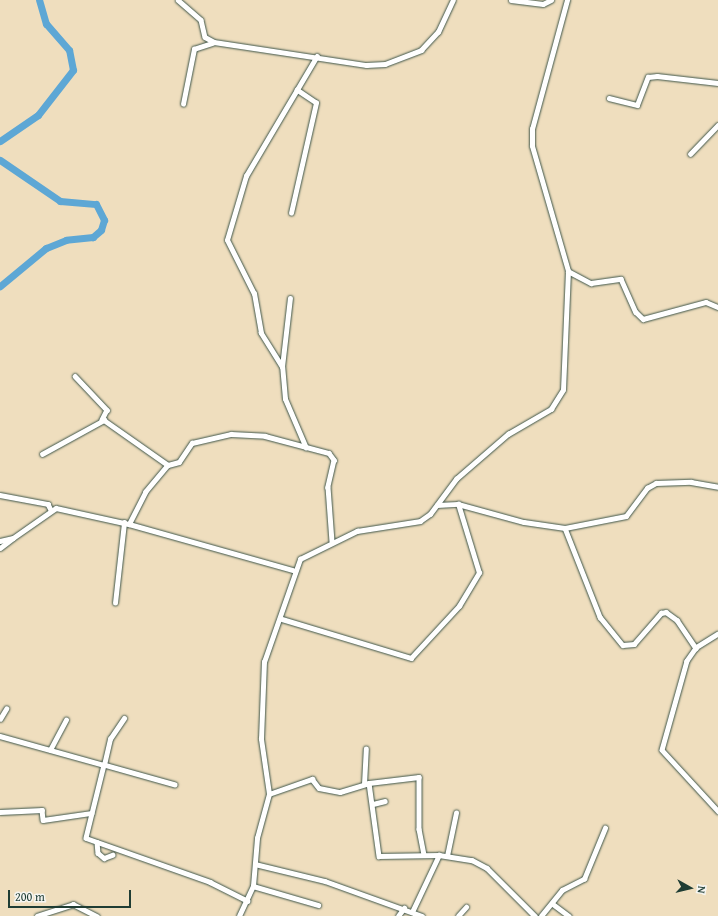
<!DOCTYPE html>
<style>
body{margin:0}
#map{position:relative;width:718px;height:916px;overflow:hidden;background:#efdebe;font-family:"Gentium Book Plus",serif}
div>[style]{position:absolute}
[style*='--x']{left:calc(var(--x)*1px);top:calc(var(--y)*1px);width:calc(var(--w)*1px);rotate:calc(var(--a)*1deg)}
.river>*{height:7px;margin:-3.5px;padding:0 3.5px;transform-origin:3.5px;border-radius:3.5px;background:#5da7d5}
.roads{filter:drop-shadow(0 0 1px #3e5549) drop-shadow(0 0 1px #3e5549)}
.minor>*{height:4.5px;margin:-2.25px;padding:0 2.25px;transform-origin:2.25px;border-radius:2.25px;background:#fff}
span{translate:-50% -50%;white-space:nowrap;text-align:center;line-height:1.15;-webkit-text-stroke:4px #f6f6f2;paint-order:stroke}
.north{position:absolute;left:670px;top:868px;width:40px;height:40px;-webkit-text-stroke:3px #f6f6f2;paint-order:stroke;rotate:98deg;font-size:11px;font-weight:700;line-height:16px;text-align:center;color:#1f3d34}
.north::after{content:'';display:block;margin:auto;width:14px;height:18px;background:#1f3d34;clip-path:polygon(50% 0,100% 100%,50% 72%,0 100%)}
.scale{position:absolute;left:8px;top:890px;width:123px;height:18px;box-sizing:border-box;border:2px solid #1f3d34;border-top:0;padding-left:5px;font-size:12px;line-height:14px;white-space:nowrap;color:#1f3d34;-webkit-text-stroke:3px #f6f6f2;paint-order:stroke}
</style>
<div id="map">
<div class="river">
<div style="--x:0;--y:141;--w:46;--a:-34.4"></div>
<div style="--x:38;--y:115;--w:57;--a:-52.1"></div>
<div style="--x:73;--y:70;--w:20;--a:-101"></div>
<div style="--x:69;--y:50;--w:35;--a:-131"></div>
<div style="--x:46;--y:24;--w:25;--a:-106"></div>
<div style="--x:0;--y:160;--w:73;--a:34.3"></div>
<div style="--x:60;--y:201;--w:36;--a:5"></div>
<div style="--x:96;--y:204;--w:18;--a:63"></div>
<div style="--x:104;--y:220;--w:10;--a:107"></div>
<div style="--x:101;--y:230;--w:11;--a:139"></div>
<div style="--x:93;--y:237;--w:27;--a:174"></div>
<div style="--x:66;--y:240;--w:22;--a:158"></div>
<div style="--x:46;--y:248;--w:60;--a:140.4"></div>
</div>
<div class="roads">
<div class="minor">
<div style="--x:178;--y:0;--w:30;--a:41"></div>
<div style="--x:201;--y:20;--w:17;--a:77"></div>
<div style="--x:205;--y:37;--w:10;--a:29"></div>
<div style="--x:214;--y:42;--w:154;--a:8.6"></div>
<div style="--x:366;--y:65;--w:19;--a:-3"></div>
<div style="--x:385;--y:64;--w:39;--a:-21"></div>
<div style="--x:421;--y:50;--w:25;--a:-47"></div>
<div style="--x:438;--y:32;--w:35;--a:-65"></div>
<div style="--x:511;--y:0;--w:32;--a:7"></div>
<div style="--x:543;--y:4;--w:9;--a:-27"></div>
<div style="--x:609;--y:98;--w:29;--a:14"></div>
<div style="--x:637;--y:105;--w:30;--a:-69"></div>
<div style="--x:648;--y:77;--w:9;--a:-6"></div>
<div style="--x:657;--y:76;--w:61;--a:6.5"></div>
<div style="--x:183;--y:104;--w:56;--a:-78.7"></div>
<div style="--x:194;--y:49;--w:19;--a:-18"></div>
<div style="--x:690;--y:154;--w:40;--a:-46"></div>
<div style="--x:291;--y:213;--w:113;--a:-77.2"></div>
<div style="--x:316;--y:103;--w:23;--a:-146"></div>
<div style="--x:568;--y:271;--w:26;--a:28"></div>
<div style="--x:591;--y:283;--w:30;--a:-8"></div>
<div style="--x:621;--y:279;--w:36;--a:66"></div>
<div style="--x:636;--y:312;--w:10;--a:45"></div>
<div style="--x:643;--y:319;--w:65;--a:-15.1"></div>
<div style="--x:706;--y:302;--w:13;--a:23"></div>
<div style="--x:282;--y:367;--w:69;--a:-83.4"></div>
<div style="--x:75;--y:376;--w:47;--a:46.7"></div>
<div style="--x:107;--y:410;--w:11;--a:117"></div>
<div style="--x:306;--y:448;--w:53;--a:-113.2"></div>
<div style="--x:285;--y:399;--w:32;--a:-95"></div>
<div style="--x:282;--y:367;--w:40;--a:-122"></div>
<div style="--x:261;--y:333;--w:40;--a:-100"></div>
<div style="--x:254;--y:294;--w:60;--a:-116.6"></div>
<div style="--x:227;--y:240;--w:67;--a:-73.5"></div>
<div style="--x:246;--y:176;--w:139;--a:-59.4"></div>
<div style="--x:42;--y:454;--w:71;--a:-28.7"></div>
<div style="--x:104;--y:420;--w:78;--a:35.1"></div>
<div style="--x:168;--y:465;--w:11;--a:-15"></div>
<div style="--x:179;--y:462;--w:23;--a:-56"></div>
<div style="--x:192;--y:443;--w:40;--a:-13"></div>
<div style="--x:231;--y:434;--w:34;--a:3"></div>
<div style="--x:265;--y:436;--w:66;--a:14.9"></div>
<div style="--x:329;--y:453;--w:9;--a:54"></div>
<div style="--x:334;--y:460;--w:28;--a:103"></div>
<div style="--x:328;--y:487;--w:54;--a:85.8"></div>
<div style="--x:0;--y:495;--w:49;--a:10.6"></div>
<div style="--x:48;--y:504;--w:7;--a:63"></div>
<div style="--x:437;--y:505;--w:21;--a:-3"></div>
<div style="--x:458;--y:504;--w:68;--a:15.3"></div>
<div style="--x:524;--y:522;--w:41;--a:8.3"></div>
<div style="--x:565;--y:528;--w:62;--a:-11.1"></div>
<div style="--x:626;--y:516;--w:35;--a:-53"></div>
<div style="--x:647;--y:488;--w:10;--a:-29"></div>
<div style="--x:656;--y:483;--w:35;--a:-2"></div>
<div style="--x:691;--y:482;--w:27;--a:10"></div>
<div style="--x:129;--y:524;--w:36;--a:-63"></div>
<div style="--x:145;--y:492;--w:35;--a:-50"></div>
<div style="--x:565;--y:528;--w:96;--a:68.5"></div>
<div style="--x:600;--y:617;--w:36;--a:51"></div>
<div style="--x:623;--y:645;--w:11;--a:-5"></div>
<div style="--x:634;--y:644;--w:41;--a:-48.9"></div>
<div style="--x:661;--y:613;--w:5;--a:-11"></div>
<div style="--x:666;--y:612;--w:14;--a:36"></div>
<div style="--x:677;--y:620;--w:34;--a:56"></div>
<div style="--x:0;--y:541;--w:13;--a:-13"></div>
<div style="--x:13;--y:538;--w:52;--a:-34.9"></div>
<div style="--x:56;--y:508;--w:75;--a:12.4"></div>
<div style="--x:129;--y:524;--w:170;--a:15.7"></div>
<div style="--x:0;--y:548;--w:15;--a:-37"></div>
<div style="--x:115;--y:603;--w:81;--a:-83.6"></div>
<div style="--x:282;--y:619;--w:135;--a:16.8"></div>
<div style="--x:411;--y:658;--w:71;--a:-47.3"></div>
<div style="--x:459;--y:606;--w:39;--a:-59"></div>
<div style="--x:479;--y:573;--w:72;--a:-106.9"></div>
<div style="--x:718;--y:634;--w:26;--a:148"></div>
<div style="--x:696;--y:648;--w:16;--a:125"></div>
<div style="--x:687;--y:661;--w:92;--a:105.7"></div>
<div style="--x:662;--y:750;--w:83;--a:47.4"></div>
<div style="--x:0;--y:719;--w:12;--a:-59"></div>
<div style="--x:0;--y:736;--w:108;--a:15.6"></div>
<div style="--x:104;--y:765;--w:27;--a:-77"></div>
<div style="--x:110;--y:739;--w:25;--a:-56"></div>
<div style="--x:50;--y:750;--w:34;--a:-62"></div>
<div style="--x:369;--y:783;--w:50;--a:-6.8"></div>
<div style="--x:419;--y:777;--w:52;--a:90"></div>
<div style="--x:419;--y:829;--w:26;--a:79"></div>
<div style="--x:364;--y:784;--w:35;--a:-87"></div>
<div style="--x:175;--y:785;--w:74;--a:-164.3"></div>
<div style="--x:104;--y:765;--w:75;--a:103.9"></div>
<div style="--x:86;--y:838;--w:132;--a:19.5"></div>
<div style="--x:210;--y:882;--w:42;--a:26.6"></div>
<div style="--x:269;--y:794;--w:46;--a:-19.2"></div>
<div style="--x:312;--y:779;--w:11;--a:52"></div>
<div style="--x:319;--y:788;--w:21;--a:11"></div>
<div style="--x:340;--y:792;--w:30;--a:-17"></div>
<div style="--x:369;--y:783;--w:74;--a:82.2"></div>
<div style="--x:379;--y:856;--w:60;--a:-1"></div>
<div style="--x:439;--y:855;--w:33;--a:9"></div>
<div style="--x:472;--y:860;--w:17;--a:28"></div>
<div style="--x:487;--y:868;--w:68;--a:45"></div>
<div style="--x:373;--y:804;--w:12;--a:-14"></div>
<div style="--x:0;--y:812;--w:42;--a:-2.7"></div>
<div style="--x:42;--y:810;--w:10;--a:84"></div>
<div style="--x:43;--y:820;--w:49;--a:-8.3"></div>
<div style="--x:97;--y:842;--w:11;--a:85"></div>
<div style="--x:98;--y:853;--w:8;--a:40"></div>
<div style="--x:104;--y:858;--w:9;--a:-21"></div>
<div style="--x:447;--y:856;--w:44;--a:-78.2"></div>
<div style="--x:255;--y:864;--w:72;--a:13.7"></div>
<div style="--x:325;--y:881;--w:103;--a:19.8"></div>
<div style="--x:253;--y:886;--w:68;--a:16.3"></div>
<div style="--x:553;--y:904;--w:20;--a:37"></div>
<div style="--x:412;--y:912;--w:63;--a:-64.7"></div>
<div style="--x:37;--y:916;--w:38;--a:-18"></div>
<div style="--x:73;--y:904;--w:27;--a:27"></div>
<div style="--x:239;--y:916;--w:33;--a:-65"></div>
<div style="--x:253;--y:886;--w:48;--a:-85.2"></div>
<div style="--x:257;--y:838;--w:46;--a:-74.7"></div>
<div style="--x:269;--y:794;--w:56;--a:-98.3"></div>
<div style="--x:261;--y:739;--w:77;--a:-87.8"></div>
<div style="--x:264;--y:662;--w:109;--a:-70.7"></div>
<div style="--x:300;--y:559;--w:64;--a:-26.2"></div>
<div style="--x:357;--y:531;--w:64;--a:-9"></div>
<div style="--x:420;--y:521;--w:12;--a:-35"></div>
<div style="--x:430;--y:514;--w:44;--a:-53.4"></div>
<div style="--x:456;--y:479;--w:69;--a:-40.9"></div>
<div style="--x:508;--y:434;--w:50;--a:-30.2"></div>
<div style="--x:551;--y:409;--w:22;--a:-58"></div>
<div style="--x:563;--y:390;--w:119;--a:-87.6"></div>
<div style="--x:568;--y:271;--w:130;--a:-106.1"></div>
<div style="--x:532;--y:146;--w:17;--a:-90"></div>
<div style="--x:532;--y:129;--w:134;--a:-74.8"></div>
<div style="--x:398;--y:916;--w:10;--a:-53"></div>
<div style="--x:458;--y:916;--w:12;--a:-48"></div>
<div style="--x:541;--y:916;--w:33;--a:-51"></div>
<div style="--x:562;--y:890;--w:25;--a:-27"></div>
<div style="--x:584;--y:879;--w:55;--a:-67.6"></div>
</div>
</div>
<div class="north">N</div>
<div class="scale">200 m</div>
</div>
